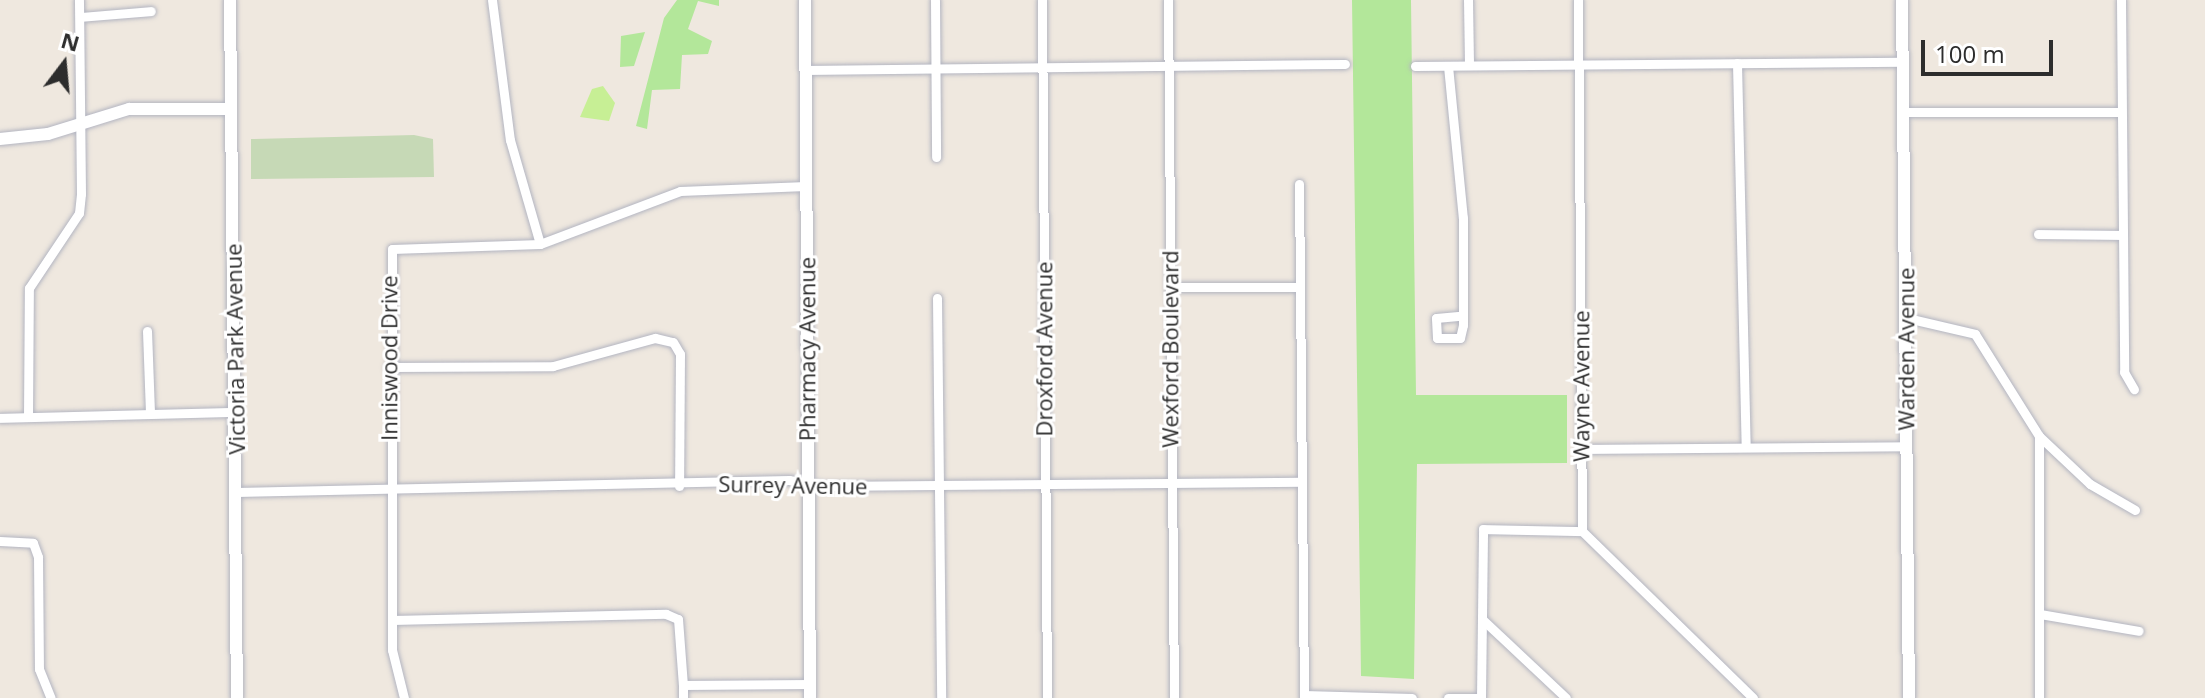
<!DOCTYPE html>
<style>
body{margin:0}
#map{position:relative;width:2205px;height:698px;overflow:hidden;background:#efe8df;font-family:"Open Sans",sans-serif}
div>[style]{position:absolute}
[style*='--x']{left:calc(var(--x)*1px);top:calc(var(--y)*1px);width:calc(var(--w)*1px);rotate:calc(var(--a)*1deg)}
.green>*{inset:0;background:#b3e79a}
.cemetery>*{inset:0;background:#c6d9b6}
.pitch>*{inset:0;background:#c7ef95}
.roads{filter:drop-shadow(0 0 2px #b3b5c1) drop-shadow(0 0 2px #b3b5c1)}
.street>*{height:9px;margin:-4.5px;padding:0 4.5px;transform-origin:4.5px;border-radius:4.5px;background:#fff}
.secondary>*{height:12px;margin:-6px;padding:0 6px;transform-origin:6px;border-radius:6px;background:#fff}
span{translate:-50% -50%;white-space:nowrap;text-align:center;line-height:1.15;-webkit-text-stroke:6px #fff;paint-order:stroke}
.street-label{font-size:22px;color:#2d2d2d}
.north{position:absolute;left:24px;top:24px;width:80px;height:80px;-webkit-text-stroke:6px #fff;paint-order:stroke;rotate:16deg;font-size:22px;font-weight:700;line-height:32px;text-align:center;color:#2d2d2d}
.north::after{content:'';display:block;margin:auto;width:28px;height:36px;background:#2d2d2d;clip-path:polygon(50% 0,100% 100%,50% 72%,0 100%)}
.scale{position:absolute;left:1921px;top:40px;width:132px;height:36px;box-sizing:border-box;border:4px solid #2d2d2d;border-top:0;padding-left:10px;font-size:24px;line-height:28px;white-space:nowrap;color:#2d2d2d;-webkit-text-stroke:6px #fff;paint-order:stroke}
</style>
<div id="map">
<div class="green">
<div style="clip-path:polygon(677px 0,719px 0,719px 6px,698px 1px,688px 29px,712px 41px,708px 54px,682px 55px,680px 89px,652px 90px,647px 129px,636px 126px,664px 18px)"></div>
<div style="clip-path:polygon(1352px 0,1411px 0,1416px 395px,1567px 395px,1567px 463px,1417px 464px,1414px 679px,1361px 676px)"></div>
<div style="clip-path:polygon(645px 32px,634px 66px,620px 67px,621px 36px)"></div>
</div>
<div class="cemetery">
<div style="clip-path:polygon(414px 135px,433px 139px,434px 177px,251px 179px,251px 139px)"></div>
</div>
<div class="pitch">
<div style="clip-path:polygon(603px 86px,615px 103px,609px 121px,580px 117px,592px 89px)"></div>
</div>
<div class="roads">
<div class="street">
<div style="--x:492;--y:0;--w:141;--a:82.7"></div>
<div style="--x:510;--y:140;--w:108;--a:73.9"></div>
<div style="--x:935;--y:0;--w:157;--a:89.6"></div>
<div style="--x:1042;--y:0;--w:698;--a:89.59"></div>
<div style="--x:1168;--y:0;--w:698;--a:89.51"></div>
<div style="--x:1468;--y:0;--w:65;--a:89.1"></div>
<div style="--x:1578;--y:0;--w:531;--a:89.57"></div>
<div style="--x:1582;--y:531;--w:239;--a:44.3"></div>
<div style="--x:2121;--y:0;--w:372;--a:89.5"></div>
<div style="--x:2124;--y:372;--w:20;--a:60"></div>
<div style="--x:80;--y:17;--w:71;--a:-4.8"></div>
<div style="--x:1737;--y:63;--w:384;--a:88.7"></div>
<div style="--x:1415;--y:66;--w:488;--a:-0.5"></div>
<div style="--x:1448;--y:66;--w:153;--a:84.4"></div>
<div style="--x:1463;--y:218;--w:107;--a:90"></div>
<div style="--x:1463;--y:325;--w:13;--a:103"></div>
<div style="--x:1460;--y:338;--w:23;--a:180"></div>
<div style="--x:1437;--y:338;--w:20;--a:-93"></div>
<div style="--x:1436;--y:318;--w:22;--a:-5"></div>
<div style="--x:804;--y:70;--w:541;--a:-0.64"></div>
<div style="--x:1904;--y:112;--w:217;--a:0"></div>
<div style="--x:1299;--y:184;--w:514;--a:89.44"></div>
<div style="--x:2038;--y:234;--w:84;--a:0.7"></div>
<div style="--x:1170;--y:287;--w:130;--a:0"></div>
<div style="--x:937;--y:298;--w:400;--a:89.4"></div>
<div style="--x:1907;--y:318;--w:70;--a:13.2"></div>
<div style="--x:1975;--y:334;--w:120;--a:57.9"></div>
<div style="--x:2039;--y:436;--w:70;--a:43.3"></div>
<div style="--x:2090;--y:484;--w:52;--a:30"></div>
<div style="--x:147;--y:331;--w:81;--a:87.9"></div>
<div style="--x:389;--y:367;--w:164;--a:-0.3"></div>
<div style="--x:553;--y:366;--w:106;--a:-15.4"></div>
<div style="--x:655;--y:338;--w:18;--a:13"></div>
<div style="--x:673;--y:342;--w:14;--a:60"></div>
<div style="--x:680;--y:354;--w:132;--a:90.4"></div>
<div style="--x:28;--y:417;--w:129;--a:-89.6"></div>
<div style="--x:29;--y:288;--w:90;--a:-56.3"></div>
<div style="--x:79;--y:213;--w:19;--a:-84"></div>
<div style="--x:81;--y:194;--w:194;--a:-90.6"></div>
<div style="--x:0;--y:418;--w:235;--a:-1.5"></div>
<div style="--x:2039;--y:436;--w:262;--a:90"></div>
<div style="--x:1582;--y:449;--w:324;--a:-0.5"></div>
<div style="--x:236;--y:492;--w:553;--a:-1.24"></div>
<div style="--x:789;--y:480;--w:35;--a:10"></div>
<div style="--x:823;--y:486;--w:479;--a:-0.5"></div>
<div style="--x:0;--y:541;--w:33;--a:3"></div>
<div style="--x:33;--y:543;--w:15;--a:70"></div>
<div style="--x:38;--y:557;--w:112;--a:89.5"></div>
<div style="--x:39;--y:669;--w:31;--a:68"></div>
<div style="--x:2040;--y:614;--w:100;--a:9.7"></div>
<div style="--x:1482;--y:619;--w:115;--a:43.2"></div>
<div style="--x:392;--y:620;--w:274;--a:-1.3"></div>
<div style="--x:666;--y:614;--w:13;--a:23"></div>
<div style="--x:678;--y:619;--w:66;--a:85.7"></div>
<div style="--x:1304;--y:695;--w:108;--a:1.6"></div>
<div style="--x:404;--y:698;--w:49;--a:-104"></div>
<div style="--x:392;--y:650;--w:401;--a:-90"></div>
<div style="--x:392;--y:249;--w:148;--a:-1.9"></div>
<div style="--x:540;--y:244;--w:150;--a:-20.7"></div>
<div style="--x:680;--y:191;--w:126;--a:-2.3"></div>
<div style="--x:683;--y:698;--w:13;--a:-90"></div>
<div style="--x:683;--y:685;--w:127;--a:-0.5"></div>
<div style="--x:1448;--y:698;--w:33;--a:0"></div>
<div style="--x:1481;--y:698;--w:169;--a:-89.3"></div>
<div style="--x:1483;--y:529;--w:99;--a:1.2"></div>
</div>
<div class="secondary">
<div style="--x:230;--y:0;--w:698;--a:89.43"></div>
<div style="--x:805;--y:0;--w:698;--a:89.59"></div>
<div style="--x:1902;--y:0;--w:698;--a:89.43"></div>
<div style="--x:0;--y:139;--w:48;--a:-5.9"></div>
<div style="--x:48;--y:134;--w:85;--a:-17.2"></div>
<div style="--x:129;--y:109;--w:102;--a:0"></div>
</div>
</div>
<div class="street-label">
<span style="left:235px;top:349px;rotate:-91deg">Victoria Park Avenue</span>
<span style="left:807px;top:349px;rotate:-90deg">Pharmacy Avenue</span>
<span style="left:1044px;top:349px;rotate:-90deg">Droxford Avenue</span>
<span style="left:1170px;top:349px;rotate:-90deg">Wexford Boulevard</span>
<span style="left:1906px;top:349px;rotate:-90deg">Warden Avenue</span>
<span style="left:389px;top:358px;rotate:-90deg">Inniswood Drive</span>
<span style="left:1581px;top:386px;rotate:-90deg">Wayne Avenue</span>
<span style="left:793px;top:485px;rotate:1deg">Surrey Avenue</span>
</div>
<div class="north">N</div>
<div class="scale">100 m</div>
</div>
